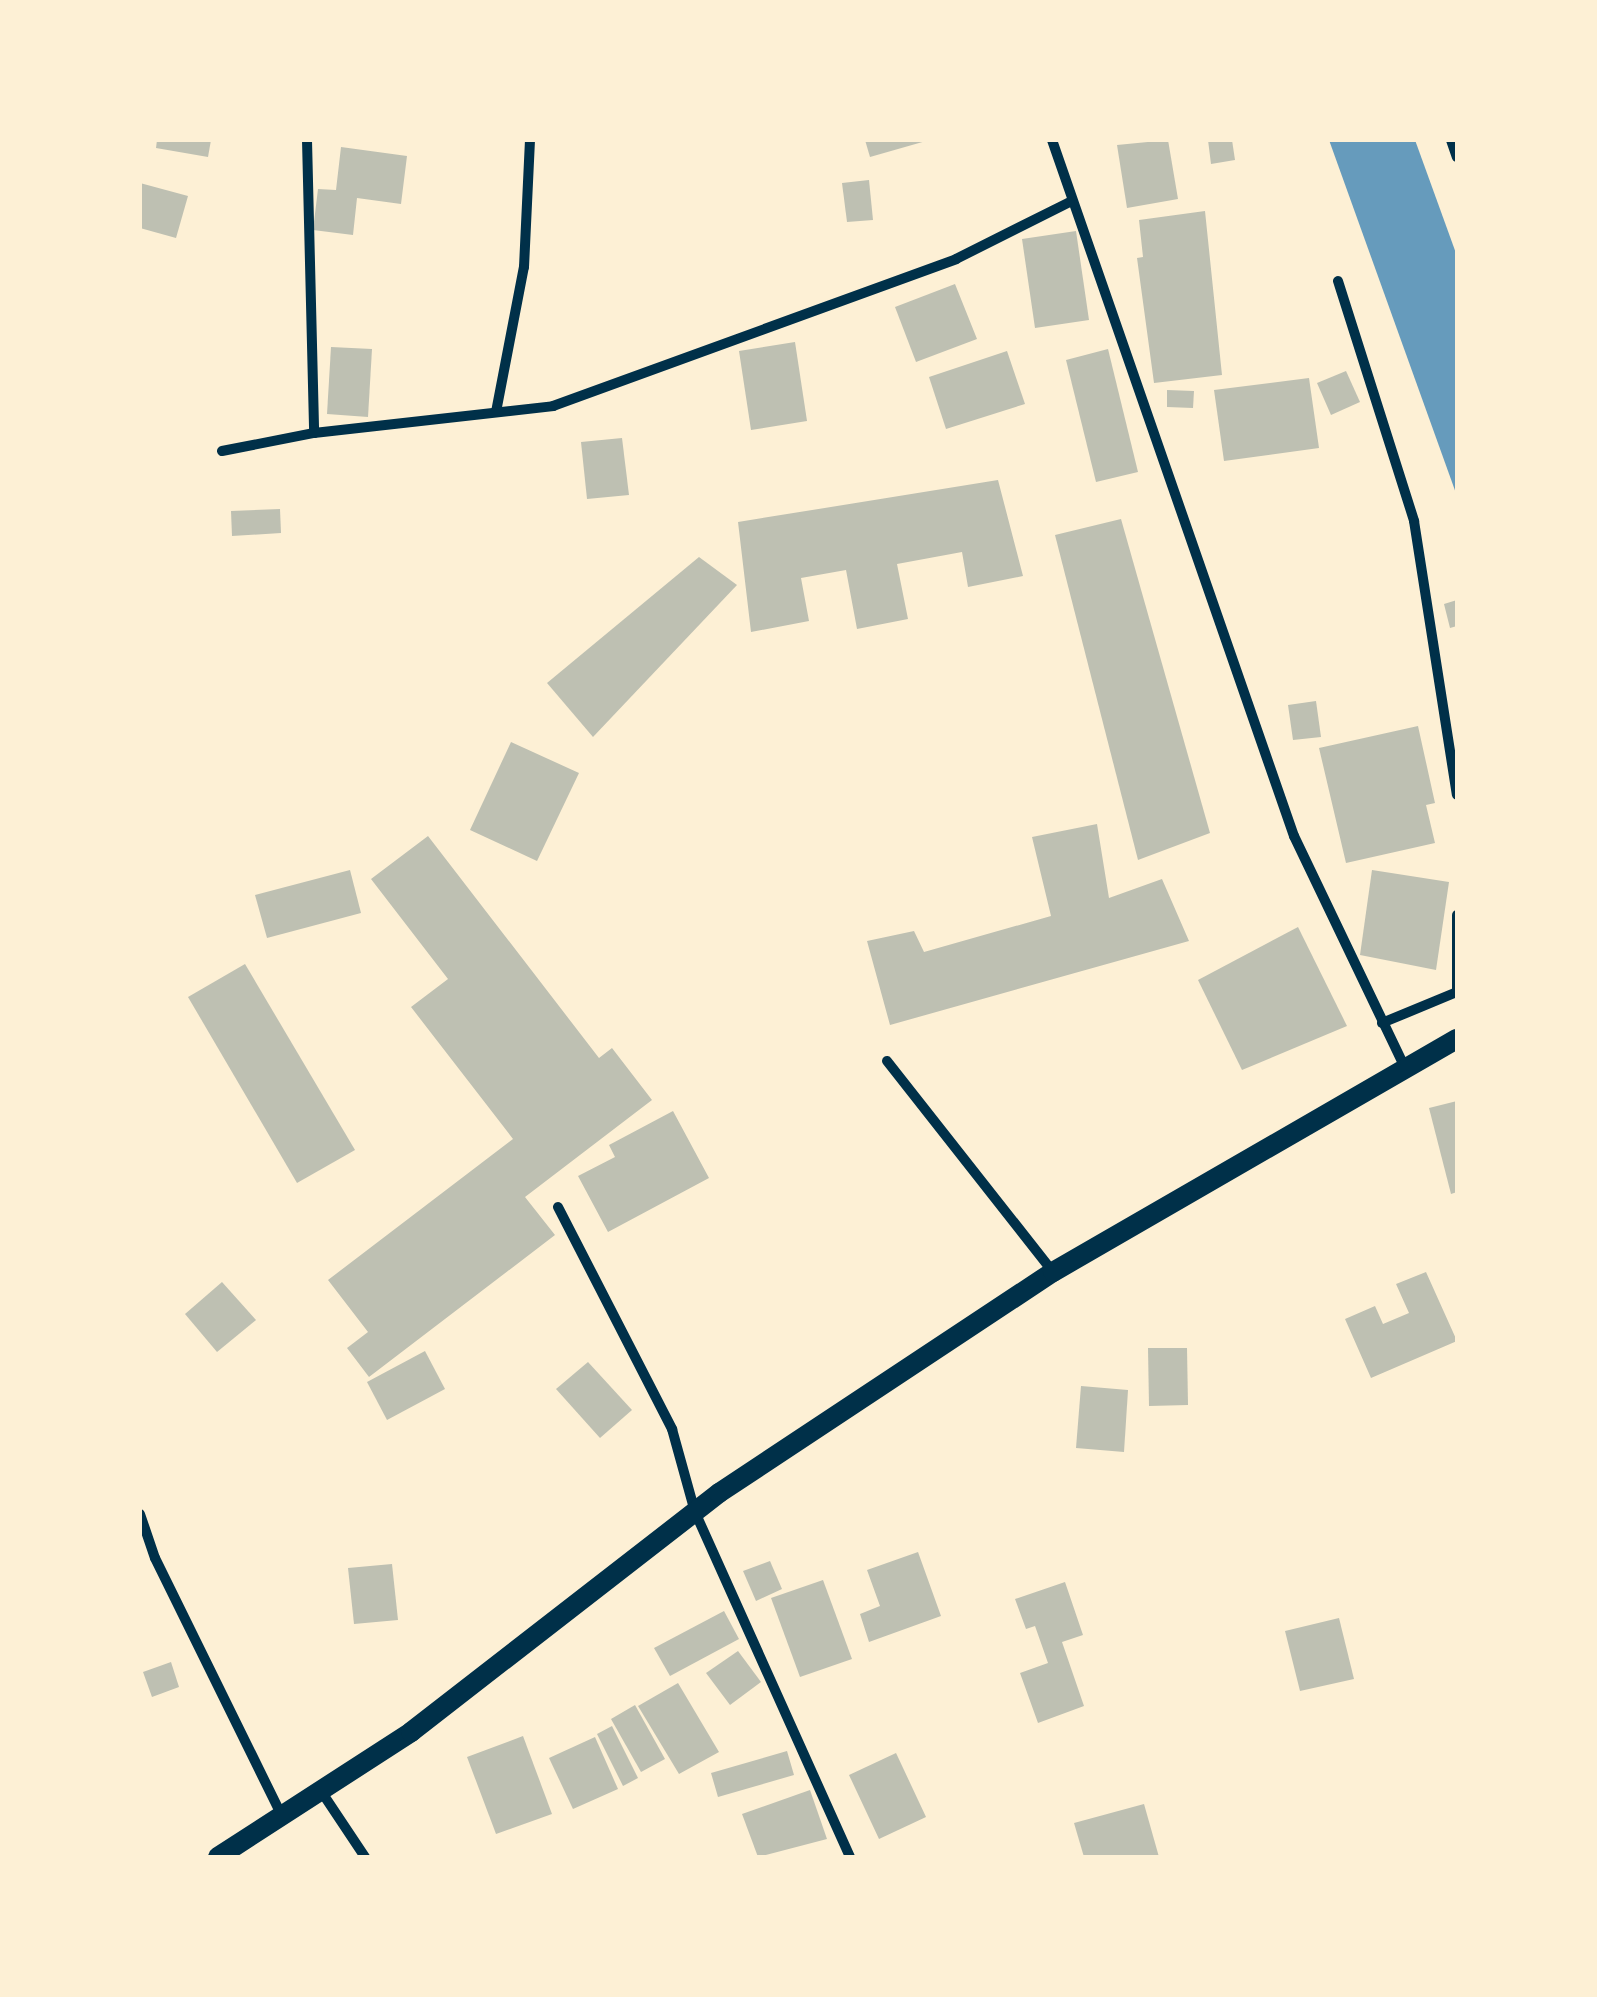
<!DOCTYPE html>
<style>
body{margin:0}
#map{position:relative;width:1597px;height:1997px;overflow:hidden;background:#fdf0d5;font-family:"Roboto Serif",serif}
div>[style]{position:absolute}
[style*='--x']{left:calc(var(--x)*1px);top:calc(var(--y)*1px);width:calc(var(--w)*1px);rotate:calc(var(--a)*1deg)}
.water>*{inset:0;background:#669bbc}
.building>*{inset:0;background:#bec0b2}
.minor>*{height:10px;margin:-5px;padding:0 5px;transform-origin:5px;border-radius:5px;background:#003049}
.secondary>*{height:20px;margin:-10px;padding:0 10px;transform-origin:10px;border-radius:10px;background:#003049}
span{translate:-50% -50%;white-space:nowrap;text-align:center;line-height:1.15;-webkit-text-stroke:9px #fdf0d5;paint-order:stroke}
.frame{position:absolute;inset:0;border:142px solid #fdf0d5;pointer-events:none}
</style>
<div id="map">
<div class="water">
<div style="clip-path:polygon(1329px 140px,1415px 140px,1457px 256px,1457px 496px)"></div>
</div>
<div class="building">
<div style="clip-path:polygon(157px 140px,211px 140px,208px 157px,156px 148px)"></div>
<div style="clip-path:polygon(865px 140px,926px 140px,926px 141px,870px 157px)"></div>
<div style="clip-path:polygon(1168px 140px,1178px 199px,1127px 208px,1117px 145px)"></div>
<div style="clip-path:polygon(1208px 140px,1232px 140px,1235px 160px,1211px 164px)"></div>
<div style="clip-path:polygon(341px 147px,407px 156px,401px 204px,357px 198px,353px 235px,313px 230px,318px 189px,336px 190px)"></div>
<div style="clip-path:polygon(869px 180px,873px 220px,847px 222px,842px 183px)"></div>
<div style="clip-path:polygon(140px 183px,188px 196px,176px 238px,140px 228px)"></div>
<div style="clip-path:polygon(1205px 211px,1222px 375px,1154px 383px,1137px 258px,1143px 257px,1139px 220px)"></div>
<div style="clip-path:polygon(1076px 231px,1089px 320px,1035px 328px,1022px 239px)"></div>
<div style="clip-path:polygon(955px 284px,977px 339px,916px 362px,895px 307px)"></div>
<div style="clip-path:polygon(795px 342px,807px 421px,751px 430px,739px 351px)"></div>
<div style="clip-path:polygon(331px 347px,372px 349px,368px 417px,327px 414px)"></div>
<div style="clip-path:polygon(1108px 349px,1138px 472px,1096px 482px,1066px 360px)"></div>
<div style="clip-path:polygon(1007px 351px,1025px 404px,946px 429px,929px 377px)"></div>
<div style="clip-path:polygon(1346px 371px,1360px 402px,1331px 415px,1317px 383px)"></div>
<div style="clip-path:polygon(1309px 378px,1319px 448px,1224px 461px,1214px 390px)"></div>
<div style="clip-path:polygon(1167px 390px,1194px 391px,1193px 408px,1167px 407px)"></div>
<div style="clip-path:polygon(622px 438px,629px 495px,587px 499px,581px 442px)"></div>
<div style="clip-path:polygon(998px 480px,1023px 576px,968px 587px,962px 552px,897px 564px,908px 619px,857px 629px,846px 570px,801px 578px,809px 621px,751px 632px,738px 522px)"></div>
<div style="clip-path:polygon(280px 509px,281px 533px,232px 536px,231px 511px)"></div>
<div style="clip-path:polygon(1121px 519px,1210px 833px,1138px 860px,1055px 535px)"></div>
<div style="clip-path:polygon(699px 557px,737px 585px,593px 737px,547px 683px)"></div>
<div style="clip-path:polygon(1457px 600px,1457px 626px,1450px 628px,1444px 604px)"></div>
<div style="clip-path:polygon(1316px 701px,1321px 737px,1293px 740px,1288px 705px)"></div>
<div style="clip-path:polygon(1418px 726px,1435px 803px,1426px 805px,1435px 843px,1346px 863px,1319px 748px)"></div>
<div style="clip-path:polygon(511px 742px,579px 773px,537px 861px,470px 830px)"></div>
<div style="clip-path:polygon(1097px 824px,1109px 898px,1162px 879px,1189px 941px,890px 1025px,867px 941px,914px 931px,924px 952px,1051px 916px,1032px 837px)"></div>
<div style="clip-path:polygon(428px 836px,599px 1058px,612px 1048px,652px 1100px,525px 1197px,555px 1235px,369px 1377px,347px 1348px,368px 1332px,328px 1280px,513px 1139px,411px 1007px,448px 979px,371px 879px)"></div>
<div style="clip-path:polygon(350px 870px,361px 913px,267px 938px,255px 895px)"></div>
<div style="clip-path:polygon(1372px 870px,1449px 882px,1436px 970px,1360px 955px)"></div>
<div style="clip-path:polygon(1298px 927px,1347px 1026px,1242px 1070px,1198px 980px)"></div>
<div style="clip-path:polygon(245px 964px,355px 1150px,297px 1183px,188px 997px)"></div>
<div style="clip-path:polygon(1457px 1101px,1457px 1192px,1451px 1194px,1429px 1108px)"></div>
<div style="clip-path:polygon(673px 1111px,709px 1178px,608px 1232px,578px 1176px,615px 1157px,609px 1145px)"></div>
<div style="clip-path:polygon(1426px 1272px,1457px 1341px,1371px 1378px,1345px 1319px,1375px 1306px,1383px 1324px,1409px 1313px,1396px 1284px)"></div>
<div style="clip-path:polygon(222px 1282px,256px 1320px,217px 1352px,185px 1314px)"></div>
<div style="clip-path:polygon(1148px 1348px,1187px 1348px,1188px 1405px,1149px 1406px)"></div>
<div style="clip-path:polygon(425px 1351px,445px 1389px,387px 1420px,367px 1382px)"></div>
<div style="clip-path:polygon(588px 1362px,632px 1410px,600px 1438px,556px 1389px)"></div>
<div style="clip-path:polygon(1081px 1386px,1128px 1390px,1124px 1452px,1076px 1448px)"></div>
<div style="clip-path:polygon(918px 1552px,941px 1616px,869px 1642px,860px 1614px,880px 1606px,867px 1570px)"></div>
<div style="clip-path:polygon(770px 1561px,782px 1589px,756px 1601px,743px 1571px)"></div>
<div style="clip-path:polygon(392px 1564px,398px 1620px,354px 1624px,348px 1568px)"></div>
<div style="clip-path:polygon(823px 1580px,852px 1659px,800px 1677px,771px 1598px)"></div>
<div style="clip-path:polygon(1065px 1582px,1083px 1635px,1062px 1642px,1084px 1706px,1038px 1723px,1020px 1673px,1048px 1663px,1035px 1626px,1026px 1629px,1015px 1599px)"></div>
<div style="clip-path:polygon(724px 1611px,739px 1639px,670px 1676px,654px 1648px)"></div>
<div style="clip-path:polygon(1339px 1618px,1354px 1679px,1300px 1691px,1285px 1631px)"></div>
<div style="clip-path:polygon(738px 1651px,761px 1682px,730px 1705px,706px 1673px)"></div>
<div style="clip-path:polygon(171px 1662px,179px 1687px,152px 1697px,143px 1672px)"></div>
<div style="clip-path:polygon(678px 1683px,719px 1752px,679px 1774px,638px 1706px)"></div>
<div style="clip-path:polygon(635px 1705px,665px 1759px,641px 1772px,611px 1719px)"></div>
<div style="clip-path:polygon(612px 1726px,638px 1778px,623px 1786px,597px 1734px)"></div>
<div style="clip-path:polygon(523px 1736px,552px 1814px,496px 1834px,467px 1757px)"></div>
<div style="clip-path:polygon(595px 1737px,618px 1789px,573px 1809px,549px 1758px)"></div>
<div style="clip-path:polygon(787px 1751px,794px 1775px,718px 1797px,711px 1773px)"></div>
<div style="clip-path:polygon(896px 1753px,926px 1817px,879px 1839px,849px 1775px)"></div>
<div style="clip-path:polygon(810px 1790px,827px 1839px,758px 1857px,742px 1814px)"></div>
<div style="clip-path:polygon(1144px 1804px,1159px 1857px,1084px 1857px,1074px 1823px)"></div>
</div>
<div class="minor">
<div style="--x:307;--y:140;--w:293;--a:88.6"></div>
<div style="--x:1052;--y:140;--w:737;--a:70.83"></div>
<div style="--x:1294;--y:836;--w:259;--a:64.4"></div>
<div style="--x:1451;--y:140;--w:18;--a:71"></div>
<div style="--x:1338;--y:281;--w:252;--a:72.4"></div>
<div style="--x:1414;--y:521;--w:277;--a:81.1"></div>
<div style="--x:496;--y:412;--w:148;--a:-79.1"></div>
<div style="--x:524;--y:267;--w:127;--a:-87.3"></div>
<div style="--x:222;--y:451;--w:94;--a:-11.1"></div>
<div style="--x:314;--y:433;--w:241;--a:-6.4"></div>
<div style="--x:553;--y:406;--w:429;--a:-20"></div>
<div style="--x:956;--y:259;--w:127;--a:-26.6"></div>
<div style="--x:1382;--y:1023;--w:81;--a:-22.5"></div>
<div style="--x:1457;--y:992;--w:77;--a:-90"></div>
<div style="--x:887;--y:1061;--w:267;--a:51.8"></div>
<div style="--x:558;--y:1207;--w:250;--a:62.8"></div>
<div style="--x:672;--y:1429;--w:86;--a:74.5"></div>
<div style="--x:695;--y:1512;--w:378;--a:65.8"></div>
<div style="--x:140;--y:1514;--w:46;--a:71.2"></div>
<div style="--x:155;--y:1558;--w:288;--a:63.8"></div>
<div style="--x:323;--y:1794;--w:76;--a:56.3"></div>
</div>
<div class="secondary">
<div style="--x:218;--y:1857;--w:230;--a:-32.9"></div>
<div style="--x:411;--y:1732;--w:390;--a:-37.8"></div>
<div style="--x:719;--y:1493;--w:400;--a:-33.5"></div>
<div style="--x:1053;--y:1272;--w:466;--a:-30"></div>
</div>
<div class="frame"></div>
</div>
